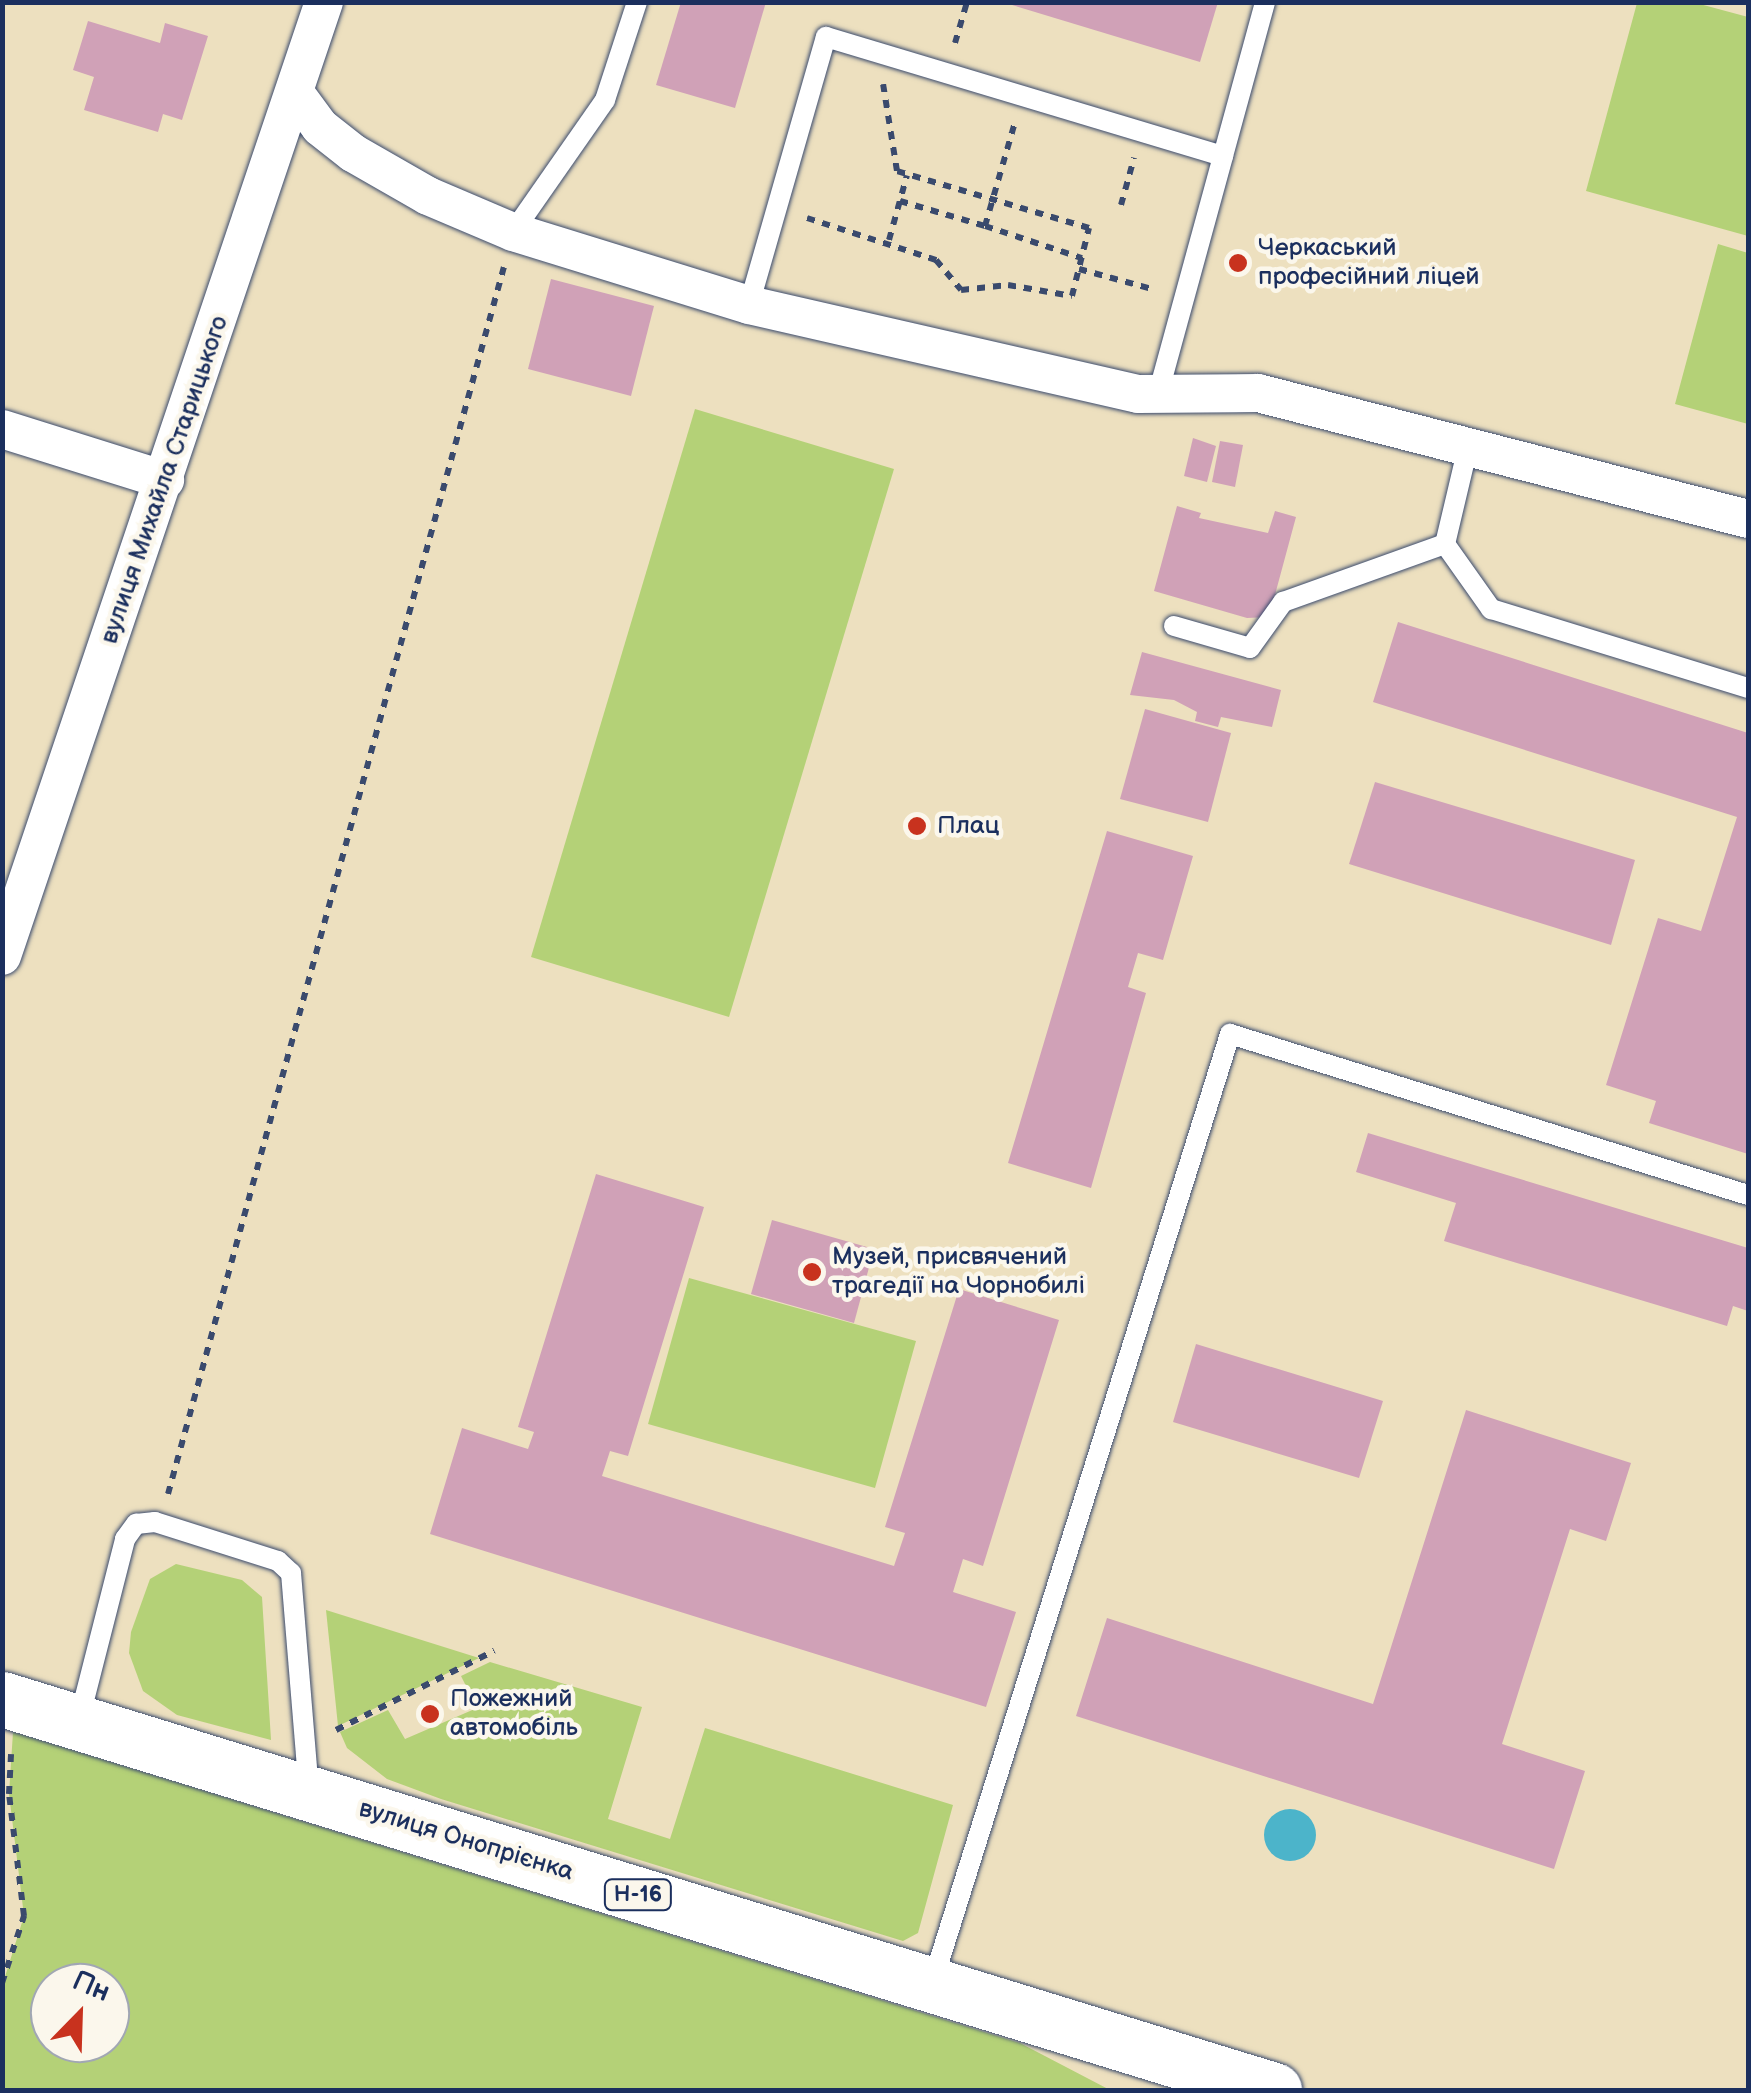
<!DOCTYPE html>
<meta charset="utf-8">
<style>
body{margin:0}
#map{position:relative;width:1751px;height:2093px;overflow:hidden;background:#ede0bf;font-family:"Balsamiq Sans",sans-serif}
div>[style]{position:absolute}
[style*='--x']{left:calc(var(--x)*1px);top:calc(var(--y)*1px);width:calc(var(--w)*1px);rotate:calc(var(--a)*1deg)}
.green>*{inset:0;background:#b4d177}
.water>*{inset:0;background:#4cb4ca}
.round{border-radius:50%}
.building>*{inset:0;background:#d0a1b7}
.path>*{height:6px;margin-top:-3px;transform-origin:0;background:repeating-linear-gradient(90deg,#3a4a6d 0 8px,transparent 0 16px)}
.roads{filter:drop-shadow(0 0 2px #3a4a6d) drop-shadow(0 0 2px #3a4a6d)}
.lane>*{height:20px;margin:-10px;padding:0 10px;transform-origin:10px;border-radius:10px;background:#fff}
.street>*{height:38px;margin:-19px;padding:0 19px;transform-origin:19px;border-radius:19px;background:#fff}
.primary>*{height:55px;margin:-27.5px;padding:0 27.5px;transform-origin:27.5px;border-radius:27.5px;background:#fff}
.dots>*{width:28px;height:28px;translate:-50% -50%;box-sizing:border-box;border:5px solid #fbf7ec;border-radius:50%}
span{translate:-50% -50%;white-space:nowrap;text-align:center;line-height:1.15;-webkit-text-stroke:9px #fbf7ec;paint-order:stroke}
.shield-label span{padding:2px 8px;background:#fbf7ec;border:2px solid;border-radius:8px;-webkit-text-stroke-width:0}
.shield-label{font-size:22px;color:#1b2f5e;font-weight:700}
.poi-label{font-size:25px;color:#1b2f5e}
.left{translate:0 -50%;text-align:left}
.street-label{font-size:25px;color:#1b2f5e}
.frame{position:absolute;inset:0;border:5px solid #1b2f5e;pointer-events:none}
.north{position:absolute;left:30px;top:1963px;width:100px;height:100px;box-sizing:border-box;background:#fbf7ec;border:2px solid #a1a7b3;border-radius:50%;rotate:23deg;font-size:28px;font-weight:700;line-height:40px;text-align:center;color:#1b2f5e}
.north::after{content:'';display:block;margin:auto;width:35px;height:45px;background:#c8321e;clip-path:polygon(50% 0,100% 100%,50% 72%,0 100%)}
</style>
<div id="map">
<div class="green">
<div style="clip-path:polygon(1637px 3px,1696px 3px,1748px 17px,1748px 236px,1586px 191px)"></div>
<div style="clip-path:polygon(1718px 244px,1748px 253px,1748px 424px,1675px 404px)"></div>
<div style="clip-path:polygon(695px 409px,894px 469px,729px 1017px,531px 957px)"></div>
<div style="clip-path:polygon(689px 1278px,916px 1341px,875px 1488px,648px 1424px)"></div>
<div style="clip-path:polygon(176px 1564px,242px 1580px,262px 1597px,271px 1740px,177px 1715px,143px 1691px,129px 1653px,131px 1632px,150px 1579px)"></div>
<div style="clip-path:polygon(326px 1610px,479px 1658px,338px 1726px)"></div>
<div style="clip-path:polygon(490px 1662px,642px 1707px,608px 1819px,670px 1839px,705px 1728px,953px 1805px,918px 1933px,903px 1941px,441px 1799px,387px 1779px,347px 1748px,340px 1732px,388px 1710px,405px 1739px,477px 1708px,461px 1676px)"></div>
<div style="clip-path:polygon(evenodd,13px 1732px,1020px 2043px,1110px 2090px,3px 2090px,3px 1983px,24px 1916px,9px 1794px,13px 1732px,110px 1983px,110px 2043px,50px 2043px,50px 1983px,110px 1983px)"></div>
</div>
<div class="water">
<div class="round" style="left:1264px;top:1809px;width:52px;height:52px"></div>
</div>
<div class="building">
<div style="clip-path:polygon(681px 2px,766px 2px,735px 108px,656px 85px)"></div>
<div style="clip-path:polygon(1002px 2px,1218px 2px,1200px 62px)"></div>
<div style="clip-path:polygon(88px 21px,160px 43px,165px 23px,208px 36px,182px 120px,163px 114px,158px 132px,84px 110px,94px 77px,73px 70px)"></div>
<div style="clip-path:polygon(551px 279px,654px 306px,631px 396px,528px 369px)"></div>
<div style="clip-path:polygon(1193px 438px,1216px 446px,1207px 482px,1184px 476px)"></div>
<div style="clip-path:polygon(1220px 441px,1243px 445px,1235px 487px,1212px 482px)"></div>
<div style="clip-path:polygon(1177px 506px,1201px 513px,1199px 518px,1268px 533px,1275px 511px,1296px 517px,1269px 617px,1247px 618px,1154px 591px)"></div>
<div style="clip-path:polygon(1398px 622px,1748px 733px,1748px 1154px,1649px 1123px,1656px 1101px,1606px 1085px,1658px 918px,1701px 931px,1737px 817px,1373px 702px)"></div>
<div style="clip-path:polygon(1142px 652px,1281px 690px,1272px 727px,1221px 717px,1218px 727px,1195px 721px,1197px 712px,1174px 700px,1130px 695px)"></div>
<div style="clip-path:polygon(1145px 709px,1231px 733px,1208px 822px,1120px 799px)"></div>
<div style="clip-path:polygon(1375px 782px,1635px 860px,1611px 945px,1349px 864px)"></div>
<div style="clip-path:polygon(1107px 831px,1193px 856px,1163px 960px,1138px 953px,1128px 987px,1146px 993px,1091px 1188px,1008px 1163px)"></div>
<div style="clip-path:polygon(1368px 1133px,1748px 1248px,1748px 1311px,1733px 1306px,1727px 1326px,1444px 1241px,1456px 1203px,1356px 1172px)"></div>
<div style="clip-path:polygon(596px 1174px,704px 1207px,628px 1456px,610px 1451px,602px 1476px,894px 1566px,905px 1533px,885px 1527px,959px 1289px,1059px 1320px,983px 1566px,963px 1559px,953px 1592px,1016px 1612px,986px 1707px,430px 1534px,462px 1428px,528px 1449px,534px 1432px,518px 1427px)"></div>
<div style="clip-path:polygon(772px 1220px,874px 1249px,854px 1323px,751px 1294px)"></div>
<div style="clip-path:polygon(1196px 1344px,1383px 1401px,1359px 1478px,1173px 1422px)"></div>
<div style="clip-path:polygon(1466px 1410px,1631px 1463px,1606px 1541px,1570px 1529px,1502px 1744px,1585px 1771px,1554px 1869px,1076px 1716px,1107px 1618px,1373px 1704px)"></div>
</div>
<div class="path">
<div style="--x:955;--y:43;--w:43;--a:-73.7"></div>
<div style="--x:900;--y:201;--w:89;--a:16.4"></div>
<div style="--x:985;--y:226;--w:108;--a:-73.9"></div>
<div style="--x:1121;--y:205;--w:49;--a:-74.5"></div>
<div style="--x:807;--y:218;--w:136;--a:18"></div>
<div style="--x:936;--y:260;--w:39;--a:50"></div>
<div style="--x:961;--y:290;--w:47;--a:-6.1"></div>
<div style="--x:1008;--y:285;--w:65;--a:9.8"></div>
<div style="--x:1072;--y:296;--w:70;--a:-76"></div>
<div style="--x:1089;--y:228;--w:200;--a:-163.5"></div>
<div style="--x:897;--y:171;--w:88;--a:-99.1"></div>
<div style="--x:985;--y:226;--w:102;--a:18.3"></div>
<div style="--x:889;--y:240;--w:67;--a:-74.5"></div>
<div style="--x:1079;--y:269;--w:79;--a:15.4"></div>
<div style="--x:168;--y:1494;--w:1272;--a:-74.69"></div>
<div style="--x:336;--y:1730;--w:177;--a:-26.6"></div>
<div style="--x:2;--y:1983;--w:71;--a:-71.8"></div>
<div style="--x:24;--y:1916;--w:123;--a:-97"></div>
<div style="--x:9;--y:1794;--w:40;--a:-87.1"></div>
</div>
<div class="roads">
<div class="lane">
<div style="--x:513;--y:232;--w:161;--a:-55.1"></div>
<div style="--x:605;--y:100;--w:103;--a:-71.9"></div>
<div style="--x:749;--y:305;--w:279;--a:-74"></div>
<div style="--x:826;--y:37;--w:414;--a:16.7"></div>
<div style="--x:1223;--y:156;--w:160;--a:-74.7"></div>
<div style="--x:1158;--y:394;--w:247;--a:-74.7"></div>
<div style="--x:1468;--y:447;--w:100;--a:103.3"></div>
<div style="--x:1445;--y:544;--w:80;--a:54.7"></div>
<div style="--x:1491;--y:609;--w:269;--a:17.1"></div>
<div style="--x:1174;--y:626;--w:79;--a:16.1"></div>
<div style="--x:1250;--y:648;--w:57;--a:-54.3"></div>
<div style="--x:1283;--y:602;--w:172;--a:-19.7"></div>
<div style="--x:79;--y:1720;--w:187;--a:-75.7"></div>
<div style="--x:125;--y:1539;--w:19;--a:-54"></div>
<div style="--x:136;--y:1524;--w:19;--a:-6"></div>
<div style="--x:155;--y:1522;--w:129;--a:17.6"></div>
<div style="--x:278;--y:1561;--w:18;--a:43"></div>
<div style="--x:291;--y:1573;--w:219;--a:85.3"></div>
<div style="--x:932;--y:1984;--w:996;--a:-72.58"></div>
<div style="--x:1230;--y:1034;--w:542;--a:17.27"></div>
</div>
<div class="street">
<div style="--x:295;--y:93;--w:42;--a:53.7"></div>
<div style="--x:320;--y:127;--w:42;--a:38.2"></div>
<div style="--x:353;--y:153;--w:86;--a:29.8"></div>
<div style="--x:428;--y:196;--w:92;--a:23"></div>
<div style="--x:513;--y:232;--w:247;--a:17.2"></div>
<div style="--x:749;--y:305;--w:399;--a:12.9"></div>
<div style="--x:1138;--y:394;--w:120;--a:-0.5"></div>
<div style="--x:1258;--y:393;--w:506;--a:14.42"></div>
<div style="--x:2;--y:429;--w:171;--a:17.4"></div>
<div style="--x:2;--y:956;--w:1007;--a:-71.35"></div>
</div>
<div class="primary">
<div style="--x:2;--y:1699;--w:1331;--a:17.09"></div>
</div>
</div>
<div class="dots">
<div style="left:1238px;top:263px;background:#c8321e"></div>
<div style="left:917px;top:826px;background:#c8321e"></div>
<div style="left:812px;top:1272px;background:#c8321e"></div>
<div style="left:430px;top:1714px;background:#c8321e"></div>
</div>
<div class="shield-label">
<span style="left:638px;top:1895px">Н-16</span>
</div>
<div class="poi-label">
<span class="left" style="left:1258px;top:263px">Черкаський<br>професійний ліцей</span>
<span class="left" style="left:937px;top:826px">Плац</span>
<span class="left" style="left:832px;top:1272px">Музей, присвячений<br>трагедії на Чорнобилі</span>
<span class="left" style="left:450px;top:1714px">Пожежний<br>автомобіль</span>
</div>
<div class="street-label">
<span style="left:165px;top:480px;rotate:-71deg">вулиця Михайла Старицького</span>
<span style="left:466px;top:1841px;rotate:17deg">вулиця Онопрієнка</span>
</div>
<div class="frame"></div>
<div class="north">Пн</div>
</div>
